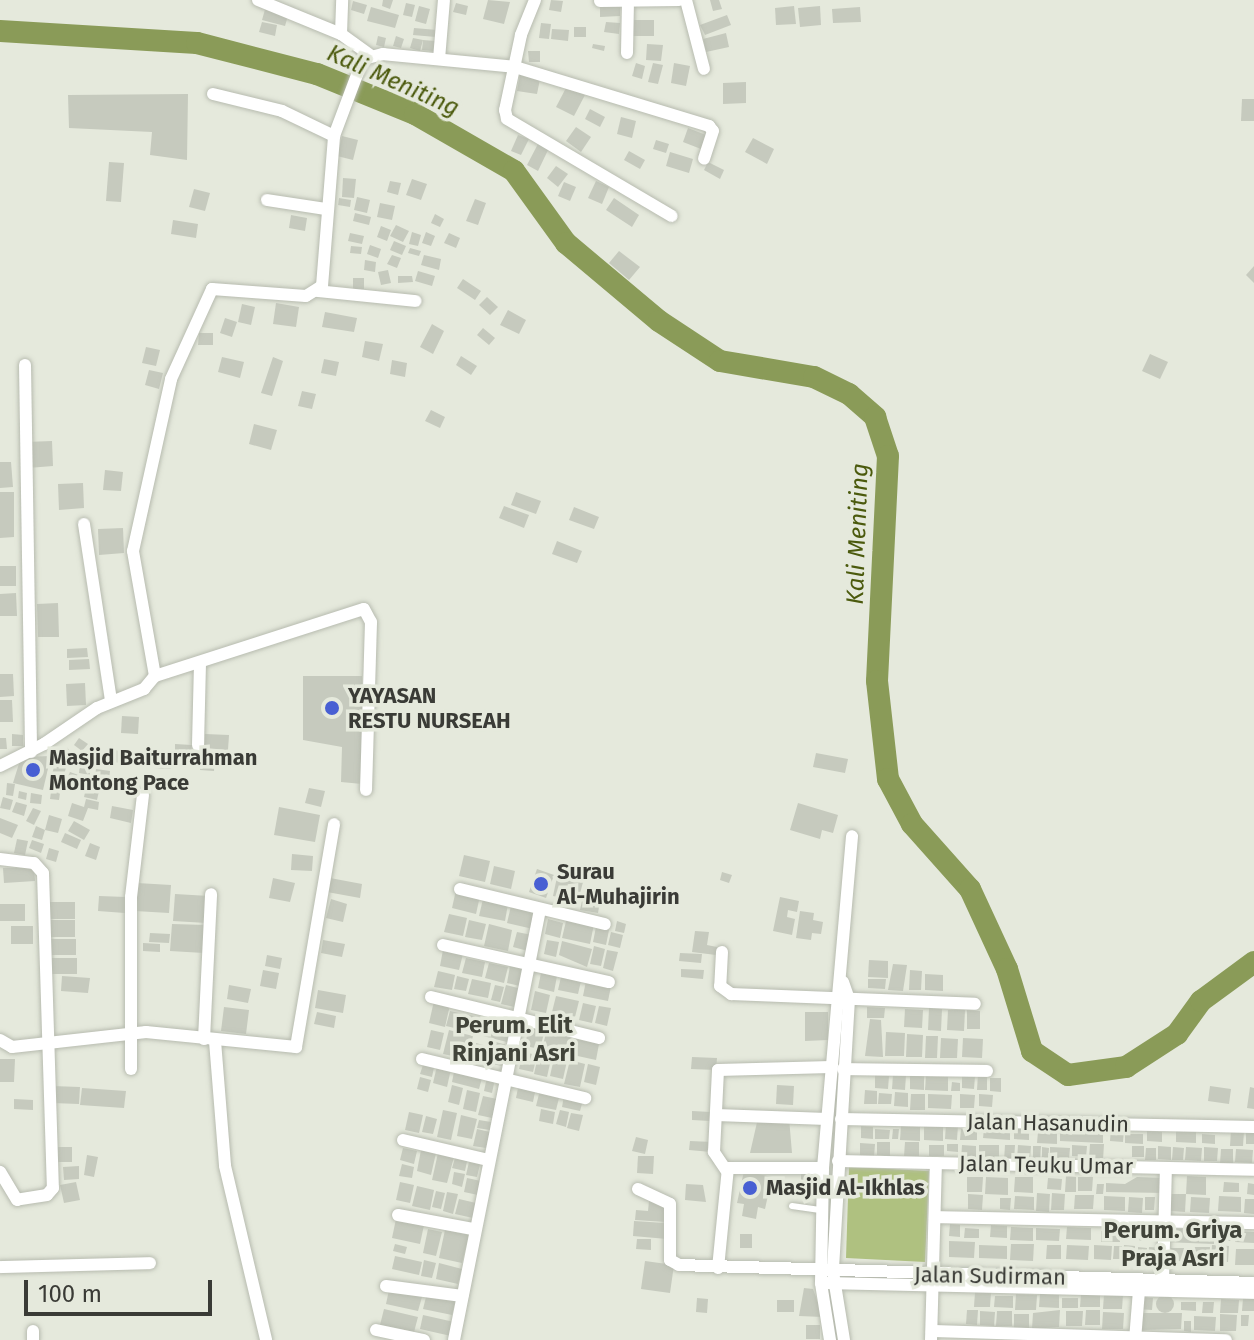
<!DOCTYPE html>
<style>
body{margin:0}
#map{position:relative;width:1254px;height:1340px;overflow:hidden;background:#e5e9dc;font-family:"Fira Sans",sans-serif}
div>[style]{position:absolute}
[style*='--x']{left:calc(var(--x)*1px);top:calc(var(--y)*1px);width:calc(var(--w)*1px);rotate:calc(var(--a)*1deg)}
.green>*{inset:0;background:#afc180}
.river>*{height:22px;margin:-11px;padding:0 11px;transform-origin:11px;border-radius:11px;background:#8a9b58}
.building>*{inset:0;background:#c6cabe}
.round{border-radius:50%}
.roads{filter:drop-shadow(0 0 2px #b7bbaf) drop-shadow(0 0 2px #b7bbaf)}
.service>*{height:6px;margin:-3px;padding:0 3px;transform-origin:3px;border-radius:3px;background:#fff}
.minor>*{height:12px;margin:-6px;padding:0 6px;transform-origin:6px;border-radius:6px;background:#fff}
.dots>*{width:22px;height:22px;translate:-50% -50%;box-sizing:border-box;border:4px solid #e5e9dc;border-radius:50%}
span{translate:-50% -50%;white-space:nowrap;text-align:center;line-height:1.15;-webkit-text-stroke:7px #e5e9dc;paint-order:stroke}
.poi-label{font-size:22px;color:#3a3b36;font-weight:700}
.left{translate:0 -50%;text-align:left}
.street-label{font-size:22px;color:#3a3b36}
.water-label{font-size:24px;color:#4b5a0d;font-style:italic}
.neighbourhood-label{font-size:24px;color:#41443a;font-weight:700}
.scale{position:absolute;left:24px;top:1280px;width:188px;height:36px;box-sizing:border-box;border:4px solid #3a3b36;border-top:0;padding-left:10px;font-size:24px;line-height:28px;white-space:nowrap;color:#3a3b36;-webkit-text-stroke:6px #e5e9dc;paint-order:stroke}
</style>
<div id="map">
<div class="green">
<div style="clip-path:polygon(849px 1167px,929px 1171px,925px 1262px,846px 1258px)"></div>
</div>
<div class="river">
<div style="--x:0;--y:31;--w:197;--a:3.5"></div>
<div style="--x:197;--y:43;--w:124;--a:14.5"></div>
<div style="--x:317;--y:74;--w:106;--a:22.2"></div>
<div style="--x:415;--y:114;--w:114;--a:29.9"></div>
<div style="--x:514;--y:171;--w:89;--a:54.2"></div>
<div style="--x:566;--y:243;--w:121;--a:40"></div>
<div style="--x:659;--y:321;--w:73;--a:33.3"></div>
<div style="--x:720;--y:361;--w:95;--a:9.7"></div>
<div style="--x:814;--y:377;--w:39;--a:26"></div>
<div style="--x:849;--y:394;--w:35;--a:41"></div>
<div style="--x:875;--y:417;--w:41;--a:71.6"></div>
<div style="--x:888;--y:456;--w:225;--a:92.8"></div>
<div style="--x:877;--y:681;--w:99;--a:83.6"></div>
<div style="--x:888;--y:779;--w:51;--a:61.9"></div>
<div style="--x:912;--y:824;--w:87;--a:48.3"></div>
<div style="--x:970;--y:889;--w:88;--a:65.2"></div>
<div style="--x:1007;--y:969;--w:86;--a:73"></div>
<div style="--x:1032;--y:1051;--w:43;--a:33.7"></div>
<div style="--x:1068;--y:1075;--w:59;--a:-7.9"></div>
<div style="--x:1126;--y:1067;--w:61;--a:-32.9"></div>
<div style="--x:1177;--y:1034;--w:41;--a:-54"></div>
<div style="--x:1201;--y:1001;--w:66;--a:-36.3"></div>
</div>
<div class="building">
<div style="clip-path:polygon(383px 0,393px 0,390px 9px,382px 6px)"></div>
<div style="clip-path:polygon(488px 0,510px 2px,504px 24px,483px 19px)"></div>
<div style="clip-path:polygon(551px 0,563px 1px,561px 12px,549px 10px)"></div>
<div style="clip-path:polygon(710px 0,719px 0,722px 9px,713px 11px)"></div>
<div style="clip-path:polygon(353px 1px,367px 5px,364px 14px,351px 10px)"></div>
<div style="clip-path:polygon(406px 3px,415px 5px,412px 17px,403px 15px)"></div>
<div style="clip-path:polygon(456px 3px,468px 6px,466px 15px,453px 12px)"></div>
<div style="clip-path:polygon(600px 4px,620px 4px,620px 16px,600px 17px)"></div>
<div style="clip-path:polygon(266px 6px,289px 12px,285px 26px,262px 20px)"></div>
<div style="clip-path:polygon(419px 6px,430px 9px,426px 24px,415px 21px)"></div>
<div style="clip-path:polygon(794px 6px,796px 24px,776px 25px,775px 8px)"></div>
<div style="clip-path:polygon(820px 6px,821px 25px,800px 27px,798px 8px)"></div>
<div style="clip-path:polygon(371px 7px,399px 15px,395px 28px,367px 21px)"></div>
<div style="clip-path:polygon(860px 7px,861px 22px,833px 23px,832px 9px)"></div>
<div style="clip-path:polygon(727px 15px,731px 25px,705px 35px,700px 25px)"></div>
<div style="clip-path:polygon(632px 20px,654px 20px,654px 36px,632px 36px)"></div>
<div style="clip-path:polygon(262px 22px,277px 25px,275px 36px,259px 32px)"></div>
<div style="clip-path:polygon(606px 22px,620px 23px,619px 34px,604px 32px)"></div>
<div style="clip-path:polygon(541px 23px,551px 24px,549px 39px,539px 38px)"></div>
<div style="clip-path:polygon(574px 27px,586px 27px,586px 37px,574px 37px)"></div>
<div style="clip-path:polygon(414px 28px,437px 30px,436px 37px,413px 35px)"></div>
<div style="clip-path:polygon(552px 29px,569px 30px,568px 41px,551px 39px)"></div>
<div style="clip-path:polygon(726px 33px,729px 47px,706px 52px,703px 39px)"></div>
<div style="clip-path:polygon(378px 36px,386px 38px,384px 47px,376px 45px)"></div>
<div style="clip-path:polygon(396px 36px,404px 39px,401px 48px,393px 46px)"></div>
<div style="clip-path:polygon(413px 38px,423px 40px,420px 51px,410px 48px)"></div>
<div style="clip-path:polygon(423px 40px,435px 41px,434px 51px,422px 50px)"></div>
<div style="clip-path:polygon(593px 44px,605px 46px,604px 51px,592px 48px)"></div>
<div style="clip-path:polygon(647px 44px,663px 45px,661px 61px,646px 60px)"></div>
<div style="clip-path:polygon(528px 51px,540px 51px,540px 62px,529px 62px)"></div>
<div style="clip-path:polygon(636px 63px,645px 66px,642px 79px,632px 76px)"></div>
<div style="clip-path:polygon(653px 63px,663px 65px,658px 84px,648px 82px)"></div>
<div style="clip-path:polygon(674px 63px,690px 66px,686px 86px,671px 83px)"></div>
<div style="clip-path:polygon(520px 75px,540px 79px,537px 94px,517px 91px)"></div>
<div style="clip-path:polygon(746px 82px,746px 103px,723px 104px,723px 83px)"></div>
<div style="clip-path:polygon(567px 86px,585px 95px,574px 116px,556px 107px)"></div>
<div style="clip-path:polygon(188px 94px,187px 160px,150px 155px,152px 132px,69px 128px,68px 95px)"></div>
<div style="clip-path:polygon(1242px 99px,1254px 99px,1254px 121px,1241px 121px)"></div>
<div style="clip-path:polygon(590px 109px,605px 117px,600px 127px,585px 119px)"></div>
<div style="clip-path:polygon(621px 117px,636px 121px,632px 138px,617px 134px)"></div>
<div style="clip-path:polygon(576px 127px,591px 137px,581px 152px,566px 141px)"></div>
<div style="clip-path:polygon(688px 128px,706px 135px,701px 149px,683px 142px)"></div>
<div style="clip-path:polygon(518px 135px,529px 139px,521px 155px,511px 151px)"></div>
<div style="clip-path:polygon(342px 136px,358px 140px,353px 160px,337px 156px)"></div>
<div style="clip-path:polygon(753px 138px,774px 149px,767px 164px,745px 152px)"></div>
<div style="clip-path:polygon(656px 140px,669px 144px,666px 153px,653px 149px)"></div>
<div style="clip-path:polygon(539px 142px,549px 148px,538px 171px,527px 165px)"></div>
<div style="clip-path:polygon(629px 151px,645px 160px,640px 169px,624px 160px)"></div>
<div style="clip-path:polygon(670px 152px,693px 159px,689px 173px,666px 166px)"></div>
<div style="clip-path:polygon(109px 162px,124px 163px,121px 202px,106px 201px)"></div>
<div style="clip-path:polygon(708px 162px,724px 170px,720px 179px,704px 170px)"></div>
<div style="clip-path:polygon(556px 166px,568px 174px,558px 187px,547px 178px)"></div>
<div style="clip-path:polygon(343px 178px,356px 179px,354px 198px,342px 197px)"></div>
<div style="clip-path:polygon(412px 179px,427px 184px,421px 200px,406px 195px)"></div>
<div style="clip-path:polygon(390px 181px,401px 183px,398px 195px,387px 192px)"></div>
<div style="clip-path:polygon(596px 181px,609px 187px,602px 204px,588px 198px)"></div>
<div style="clip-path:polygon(564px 182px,576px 187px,570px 201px,558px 196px)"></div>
<div style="clip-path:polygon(194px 189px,210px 193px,205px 211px,189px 207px)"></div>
<div style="clip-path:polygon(357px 197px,370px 200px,367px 213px,354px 210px)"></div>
<div style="clip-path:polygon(339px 198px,351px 200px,350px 207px,338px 205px)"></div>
<div style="clip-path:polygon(614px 198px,639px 215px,632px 227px,606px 210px)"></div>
<div style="clip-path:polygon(475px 199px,486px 203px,478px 225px,466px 221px)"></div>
<div style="clip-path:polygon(380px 203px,395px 206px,392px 220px,377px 217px)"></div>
<div style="clip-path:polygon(355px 213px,371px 217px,369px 225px,353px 221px)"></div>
<div style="clip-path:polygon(435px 214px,444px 219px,440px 227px,431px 223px)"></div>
<div style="clip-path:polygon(291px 215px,307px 218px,305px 231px,289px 228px)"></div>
<div style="clip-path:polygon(173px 220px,198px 224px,196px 238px,171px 234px)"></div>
<div style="clip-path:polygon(396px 225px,409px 231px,403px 242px,390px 236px)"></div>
<div style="clip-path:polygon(381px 226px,391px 230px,387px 241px,377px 237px)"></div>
<div style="clip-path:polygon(412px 232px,421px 235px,418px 246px,409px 244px)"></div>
<div style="clip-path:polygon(426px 232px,435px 236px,431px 246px,422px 243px)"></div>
<div style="clip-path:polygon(350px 233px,364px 236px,362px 244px,348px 241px)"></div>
<div style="clip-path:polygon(449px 233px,460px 238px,456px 248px,444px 243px)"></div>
<div style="clip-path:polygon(394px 241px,406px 246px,402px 255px,390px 250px)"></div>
<div style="clip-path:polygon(370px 245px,381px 249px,378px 258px,367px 254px)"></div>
<div style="clip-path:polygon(351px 246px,362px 247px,361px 254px,350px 253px)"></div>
<div style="clip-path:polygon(410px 248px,421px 251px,419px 256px,408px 253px)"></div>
<div style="clip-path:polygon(619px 251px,640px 267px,629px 280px,609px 263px)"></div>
<div style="clip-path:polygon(392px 255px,401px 258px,397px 268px,387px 264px)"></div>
<div style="clip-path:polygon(424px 255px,441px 259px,439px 270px,421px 265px)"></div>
<div style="clip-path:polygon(365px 260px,376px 262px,375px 272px,364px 270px)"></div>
<div style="clip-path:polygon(1254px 266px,1254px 283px,1246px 275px)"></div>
<div style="clip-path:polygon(388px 270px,391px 283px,381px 285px,378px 272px)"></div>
<div style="clip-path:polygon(418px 271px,435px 276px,432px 286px,415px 281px)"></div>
<div style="clip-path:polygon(398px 276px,412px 276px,413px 282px,398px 283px)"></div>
<div style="clip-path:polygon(353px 278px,364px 278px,364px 289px,353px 289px)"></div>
<div style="clip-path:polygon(463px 279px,481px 291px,475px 300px,457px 288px)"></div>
<div style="clip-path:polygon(487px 297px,498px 307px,490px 315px,479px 305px)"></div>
<div style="clip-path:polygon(276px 303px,299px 307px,296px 327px,273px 324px)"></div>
<div style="clip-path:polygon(242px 304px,255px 307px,251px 325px,238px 322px)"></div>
<div style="clip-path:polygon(508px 310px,526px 320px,519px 334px,500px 325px)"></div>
<div style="clip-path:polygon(325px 312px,357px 318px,354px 332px,322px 327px)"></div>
<div style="clip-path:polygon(225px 318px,237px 322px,232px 337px,220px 333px)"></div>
<div style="clip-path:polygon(432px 324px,444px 331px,433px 354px,420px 347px)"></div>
<div style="clip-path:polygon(483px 328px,495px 338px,489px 345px,477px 335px)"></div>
<div style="clip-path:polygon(199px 333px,213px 333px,213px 345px,198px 345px)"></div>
<div style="clip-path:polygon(365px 341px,383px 344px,379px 361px,362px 357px)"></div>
<div style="clip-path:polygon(146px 347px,160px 350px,156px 366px,142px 363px)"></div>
<div style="clip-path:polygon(1150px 354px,1168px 362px,1160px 379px,1142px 371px)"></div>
<div style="clip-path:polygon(461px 356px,477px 366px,471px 375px,456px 365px)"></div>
<div style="clip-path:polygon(222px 357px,244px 362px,240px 378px,218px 372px)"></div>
<div style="clip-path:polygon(273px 357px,283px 361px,272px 396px,261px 393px)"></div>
<div style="clip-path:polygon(324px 359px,339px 362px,336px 376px,321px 373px)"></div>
<div style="clip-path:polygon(392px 360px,407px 363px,405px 377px,390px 374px)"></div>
<div style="clip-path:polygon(149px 370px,163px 373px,159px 389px,145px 385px)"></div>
<div style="clip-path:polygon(302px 391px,316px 394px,312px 409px,298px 406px)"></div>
<div style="clip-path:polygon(431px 410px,445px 417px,440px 428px,425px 421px)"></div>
<div style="clip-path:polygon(254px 424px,277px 430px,271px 450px,249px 444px)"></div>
<div style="clip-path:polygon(52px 441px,53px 466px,28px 468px,26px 442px)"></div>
<div style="clip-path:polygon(0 462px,11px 462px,13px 487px,0 488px)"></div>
<div style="clip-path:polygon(105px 470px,123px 472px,121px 491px,103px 490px)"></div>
<div style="clip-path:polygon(83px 483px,84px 508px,59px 510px,58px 484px)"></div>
<div style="clip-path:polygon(0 492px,14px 492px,14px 537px,0 538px)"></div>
<div style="clip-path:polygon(516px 492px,541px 501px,536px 514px,511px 505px)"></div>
<div style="clip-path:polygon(504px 506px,529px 515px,524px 528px,499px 518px)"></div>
<div style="clip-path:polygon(574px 507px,599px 517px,594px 529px,569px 520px)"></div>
<div style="clip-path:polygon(123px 528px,124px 553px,99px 555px,98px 529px)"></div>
<div style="clip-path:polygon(557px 541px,582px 551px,577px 563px,552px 554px)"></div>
<div style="clip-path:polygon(0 566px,16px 566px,16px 586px,0 586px)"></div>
<div style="clip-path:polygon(16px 593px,17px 616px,0 616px,0 594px)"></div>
<div style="clip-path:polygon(58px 603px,59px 637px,38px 637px,37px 604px)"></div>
<div style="clip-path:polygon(87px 648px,88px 657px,67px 658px,67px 649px)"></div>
<div style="clip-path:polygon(89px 659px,90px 669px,69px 670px,69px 660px)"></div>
<div style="clip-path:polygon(0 674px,13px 674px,14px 696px,0 697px)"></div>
<div style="clip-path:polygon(303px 676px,362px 676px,362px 784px,341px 782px,342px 747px,303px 740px)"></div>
<div style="clip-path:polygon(85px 683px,86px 705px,67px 706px,66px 684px)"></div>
<div style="clip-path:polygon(0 700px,12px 700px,13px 722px,0 722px)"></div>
<div style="clip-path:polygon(122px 716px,139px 717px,138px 734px,121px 733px)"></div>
<div style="clip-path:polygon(12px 734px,23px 735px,23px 746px,12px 746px)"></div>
<div style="clip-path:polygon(205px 734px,229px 735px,228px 750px,205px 748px)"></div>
<div style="clip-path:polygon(0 738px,6px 738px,7px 749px,0 749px)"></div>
<div style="clip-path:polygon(79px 738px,88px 744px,82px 751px,74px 745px)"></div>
<div style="clip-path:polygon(90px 744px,98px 747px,94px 757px,86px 754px)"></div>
<div style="clip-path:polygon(175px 744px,192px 745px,191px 755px,175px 754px)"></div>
<div style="clip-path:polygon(67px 747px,75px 760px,68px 764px,61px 751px)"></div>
<div style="clip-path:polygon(111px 749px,123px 752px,120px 763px,109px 761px)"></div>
<div style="clip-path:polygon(155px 750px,173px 751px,171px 769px,154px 768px)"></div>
<div style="clip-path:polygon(816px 753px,848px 759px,845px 773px,813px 767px)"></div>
<div style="clip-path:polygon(201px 754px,215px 755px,214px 771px,200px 770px)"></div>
<div style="clip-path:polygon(51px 756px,43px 790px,13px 783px,21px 757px)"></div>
<div style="clip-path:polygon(55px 764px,66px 767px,63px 780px,51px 777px)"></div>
<div style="clip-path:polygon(80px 764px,91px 766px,90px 775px,79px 773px)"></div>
<div style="clip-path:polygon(96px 769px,110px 771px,109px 779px,95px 778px)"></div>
<div style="clip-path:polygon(70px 772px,84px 777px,81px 785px,67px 779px)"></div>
<div style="clip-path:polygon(86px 778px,95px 778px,95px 785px,86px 785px)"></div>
<div style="clip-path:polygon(111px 781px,111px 786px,97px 789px,96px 784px)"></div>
<div style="clip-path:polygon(65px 782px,75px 785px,72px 792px,62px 788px)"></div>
<div style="clip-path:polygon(7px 783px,15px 784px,13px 796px,6px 795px)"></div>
<div style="clip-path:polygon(86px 788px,99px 791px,97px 800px,84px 797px)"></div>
<div style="clip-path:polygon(309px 788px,325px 791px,321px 807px,305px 803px)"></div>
<div style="clip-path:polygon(19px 791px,27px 793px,26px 800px,18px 798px)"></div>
<div style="clip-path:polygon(51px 792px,60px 793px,59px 800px,50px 799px)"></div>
<div style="clip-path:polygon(31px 793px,42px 795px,41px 804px,30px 803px)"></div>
<div style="clip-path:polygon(3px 797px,13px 800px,10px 810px,0 808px)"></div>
<div style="clip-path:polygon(86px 799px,99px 802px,98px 810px,88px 808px,83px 821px,68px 816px,72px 803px,84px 807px)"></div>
<div style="clip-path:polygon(16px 802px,27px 805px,24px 816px,12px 812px)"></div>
<div style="clip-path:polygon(798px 803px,838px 815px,833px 833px,822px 830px,820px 839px,790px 830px)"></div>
<div style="clip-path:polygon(112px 806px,133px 810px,131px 823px,110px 818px)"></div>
<div style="clip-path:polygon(279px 807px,320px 815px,315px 842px,274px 835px)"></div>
<div style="clip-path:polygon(33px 808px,41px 811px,34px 825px,26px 821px)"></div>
<div style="clip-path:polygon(49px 815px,62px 819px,58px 833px,45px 830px)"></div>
<div style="clip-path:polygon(0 818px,18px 825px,12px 838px,0 833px)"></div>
<div style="clip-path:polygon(74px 821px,90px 830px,84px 840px,68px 831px)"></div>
<div style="clip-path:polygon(36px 826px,45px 830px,42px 840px,32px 837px)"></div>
<div style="clip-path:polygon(65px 833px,81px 840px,77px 849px,61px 842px)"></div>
<div style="clip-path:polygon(17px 839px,28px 841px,25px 855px,14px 853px)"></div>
<div style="clip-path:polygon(32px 840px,44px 844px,41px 853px,29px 848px)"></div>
<div style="clip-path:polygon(90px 843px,100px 847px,96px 860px,85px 856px)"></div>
<div style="clip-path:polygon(49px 848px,59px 851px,56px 862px,46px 859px)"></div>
<div style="clip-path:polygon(292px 854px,313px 856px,312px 871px,291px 870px)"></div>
<div style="clip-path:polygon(464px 855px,490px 861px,485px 882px,459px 876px)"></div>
<div style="clip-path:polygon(494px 866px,515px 871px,511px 889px,490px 884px)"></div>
<div style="clip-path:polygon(34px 867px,35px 881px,4px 883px,3px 868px)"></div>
<div style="clip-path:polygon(537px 869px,554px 875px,546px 898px,529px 892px)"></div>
<div style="clip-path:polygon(722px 872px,732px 875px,729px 883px,720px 880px)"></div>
<div style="clip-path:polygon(557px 877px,583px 882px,578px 901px,553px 896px)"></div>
<div style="clip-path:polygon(273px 878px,295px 883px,290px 902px,269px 898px)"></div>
<div style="clip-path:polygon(330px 878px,362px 884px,360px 898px,327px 892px)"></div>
<div style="clip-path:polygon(137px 883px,171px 885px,169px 913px,135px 911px)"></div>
<div style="clip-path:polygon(585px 886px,602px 889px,598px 913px,580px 910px)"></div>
<div style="clip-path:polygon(456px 890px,480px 896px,476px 914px,452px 908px)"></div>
<div style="clip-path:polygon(175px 894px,209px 896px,207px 923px,173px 921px)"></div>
<div style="clip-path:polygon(99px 896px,126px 897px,125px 913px,98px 911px)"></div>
<div style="clip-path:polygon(780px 897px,799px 901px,797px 912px,788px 910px,787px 917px,795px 919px,792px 935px,773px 931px)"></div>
<div style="clip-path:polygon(331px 899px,347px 904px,343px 922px,326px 918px)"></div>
<div style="clip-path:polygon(483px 899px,508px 904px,505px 921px,479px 916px)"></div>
<div style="clip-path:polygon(46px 902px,75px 902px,75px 919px,46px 919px)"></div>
<div style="clip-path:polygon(0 904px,25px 904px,25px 921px,0 921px)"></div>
<div style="clip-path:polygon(511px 906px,537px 912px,533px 929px,507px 923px)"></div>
<div style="clip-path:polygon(800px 911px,814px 913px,813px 920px,823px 922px,821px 934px,812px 933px,811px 940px,796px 938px)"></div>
<div style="clip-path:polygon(449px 914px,467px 918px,463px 936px,444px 932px)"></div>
<div style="clip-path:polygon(567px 917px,594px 924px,590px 944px,562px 938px)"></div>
<div style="clip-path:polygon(548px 919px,563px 923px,560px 938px,545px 934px)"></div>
<div style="clip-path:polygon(46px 920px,75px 920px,75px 937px,46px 937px)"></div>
<div style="clip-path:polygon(469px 920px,486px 924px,482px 940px,465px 937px)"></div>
<div style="clip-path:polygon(617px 921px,626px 924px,624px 933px,615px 931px)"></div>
<div style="clip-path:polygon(172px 924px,206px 925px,204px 953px,170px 951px)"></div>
<div style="clip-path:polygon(489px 924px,512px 930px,508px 951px,484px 946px)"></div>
<div style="clip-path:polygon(11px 926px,33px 926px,33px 944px,11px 944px)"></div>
<div style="clip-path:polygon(596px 927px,609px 930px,606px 945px,593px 942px)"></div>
<div style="clip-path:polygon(695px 931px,709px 932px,707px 945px,717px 947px,716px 955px,692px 952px)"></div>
<div style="clip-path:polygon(517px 932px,532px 935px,528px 951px,513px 947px)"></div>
<div style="clip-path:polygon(611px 932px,623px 935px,620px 948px,608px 945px)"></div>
<div style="clip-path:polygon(150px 933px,170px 934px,169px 943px,149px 942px)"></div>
<div style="clip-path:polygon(47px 939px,76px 939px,76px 955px,47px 955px)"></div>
<div style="clip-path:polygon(323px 940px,345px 944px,342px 957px,321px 953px)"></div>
<div style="clip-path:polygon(547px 940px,559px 942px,556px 957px,544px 954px)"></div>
<div style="clip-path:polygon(562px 941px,592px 949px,587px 967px,559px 955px)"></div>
<div style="clip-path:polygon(143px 943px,160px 944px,160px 952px,143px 951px)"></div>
<div style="clip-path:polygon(594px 946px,605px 949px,601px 966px,590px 964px)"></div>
<div style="clip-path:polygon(443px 950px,463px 954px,459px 970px,440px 966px)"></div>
<div style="clip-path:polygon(607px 950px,618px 952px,613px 971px,603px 968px)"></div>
<div style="clip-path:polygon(680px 953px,702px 954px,701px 963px,679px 961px)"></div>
<div style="clip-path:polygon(267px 955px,282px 958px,280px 969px,265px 966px)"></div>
<div style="clip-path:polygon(48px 958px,77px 958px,77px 974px,48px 974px)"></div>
<div style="clip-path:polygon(466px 958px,485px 962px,482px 977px,462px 973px)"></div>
<div style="clip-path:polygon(869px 960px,888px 961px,888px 978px,868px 977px)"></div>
<div style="clip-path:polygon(489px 963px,508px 967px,504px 983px,485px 978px)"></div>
<div style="clip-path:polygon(893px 964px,907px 965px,903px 991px,888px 990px)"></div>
<div style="clip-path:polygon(510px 966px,524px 969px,520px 986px,507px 983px)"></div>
<div style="clip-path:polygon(681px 969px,704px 970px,703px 979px,681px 977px)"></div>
<div style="clip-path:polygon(263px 970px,279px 973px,276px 989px,260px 986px)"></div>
<div style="clip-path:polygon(910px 970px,922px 971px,921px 990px,909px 990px)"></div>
<div style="clip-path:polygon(438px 971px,455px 975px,452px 990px,434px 987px)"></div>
<div style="clip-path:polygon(541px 973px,557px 976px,554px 992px,538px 988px)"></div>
<div style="clip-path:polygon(925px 974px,943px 975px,943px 991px,925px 990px)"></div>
<div style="clip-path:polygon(62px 976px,90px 978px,88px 993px,61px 991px)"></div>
<div style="clip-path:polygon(457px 976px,469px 979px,466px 991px,454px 989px)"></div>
<div style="clip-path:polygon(561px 977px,581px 981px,578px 994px,558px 990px)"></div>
<div style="clip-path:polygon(472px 979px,491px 983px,488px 998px,468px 994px)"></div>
<div style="clip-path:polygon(868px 979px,886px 979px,885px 989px,868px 988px)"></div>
<div style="clip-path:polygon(586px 981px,611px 986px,608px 1001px,583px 996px)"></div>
<div style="clip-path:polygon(229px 985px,251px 989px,248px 1003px,227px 999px)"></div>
<div style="clip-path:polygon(495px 985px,504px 987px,500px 1002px,491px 1000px)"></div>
<div style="clip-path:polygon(506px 985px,518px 988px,514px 1007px,501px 1004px)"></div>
<div style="clip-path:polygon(318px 990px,346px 995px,343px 1013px,315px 1008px)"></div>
<div style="clip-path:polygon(535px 991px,550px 995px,546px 1013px,531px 1010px)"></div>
<div style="clip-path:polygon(556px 996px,579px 1001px,575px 1017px,552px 1012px)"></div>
<div style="clip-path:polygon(434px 1001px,450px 1005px,445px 1027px,429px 1023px)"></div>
<div style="clip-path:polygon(583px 1003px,596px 1006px,592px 1023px,579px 1020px)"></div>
<div style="clip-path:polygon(599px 1006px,611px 1008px,607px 1026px,595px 1023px)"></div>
<div style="clip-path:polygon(224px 1007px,249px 1010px,246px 1034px,221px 1031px)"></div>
<div style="clip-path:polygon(867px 1007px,885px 1008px,884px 1018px,867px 1018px)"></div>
<div style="clip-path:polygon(929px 1008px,942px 1009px,941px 1031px,928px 1030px)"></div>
<div style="clip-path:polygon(905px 1009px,923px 1010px,922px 1028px,904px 1027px)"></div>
<div style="clip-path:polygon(948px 1010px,965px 1010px,964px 1031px,947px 1030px)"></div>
<div style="clip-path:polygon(967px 1010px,980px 1011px,980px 1029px,967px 1029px)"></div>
<div style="clip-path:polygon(450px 1011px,479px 1017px,476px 1033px,446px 1026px)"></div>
<div style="clip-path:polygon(317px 1012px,336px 1016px,334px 1028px,314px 1024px)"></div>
<div style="clip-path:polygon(805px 1012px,828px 1012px,828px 1040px,805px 1041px)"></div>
<div style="clip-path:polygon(483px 1018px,511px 1024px,507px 1042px,479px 1035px)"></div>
<div style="clip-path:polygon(870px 1019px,881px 1020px,883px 1057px,865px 1056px)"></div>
<div style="clip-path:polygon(529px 1025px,545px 1029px,540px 1049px,525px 1046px)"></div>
<div style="clip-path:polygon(431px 1030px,444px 1033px,440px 1050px,427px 1047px)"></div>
<div style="clip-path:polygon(449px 1030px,473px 1036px,467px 1059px,443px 1054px)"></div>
<div style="clip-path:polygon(886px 1032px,905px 1033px,904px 1056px,885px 1056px)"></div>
<div style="clip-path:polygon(546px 1033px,571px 1038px,567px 1055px,542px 1049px)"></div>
<div style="clip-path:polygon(907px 1034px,923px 1035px,922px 1057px,906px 1057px)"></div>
<div style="clip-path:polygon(926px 1036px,938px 1036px,937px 1058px,925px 1058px)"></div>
<div style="clip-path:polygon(941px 1038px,958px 1039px,957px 1058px,940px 1058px)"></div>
<div style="clip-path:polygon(963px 1038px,983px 1039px,982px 1058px,962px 1057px)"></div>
<div style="clip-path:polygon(576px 1039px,599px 1044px,596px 1060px,573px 1055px)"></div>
<div style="clip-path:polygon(492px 1041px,507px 1045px,502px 1066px,487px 1063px)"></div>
<div style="clip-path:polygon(476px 1043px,487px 1046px,484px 1060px,473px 1058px)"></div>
<div style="clip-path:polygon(523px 1052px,537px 1055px,533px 1072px,519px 1069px)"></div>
<div style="clip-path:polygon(538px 1056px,551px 1059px,547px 1077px,534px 1074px)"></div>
<div style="clip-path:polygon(692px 1057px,717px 1058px,716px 1070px,691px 1069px)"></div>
<div style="clip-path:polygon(554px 1058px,567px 1061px,563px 1079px,550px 1076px)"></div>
<div style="clip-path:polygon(0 1059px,15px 1059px,14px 1082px,0 1082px)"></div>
<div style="clip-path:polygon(570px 1060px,585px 1064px,580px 1087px,564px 1084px)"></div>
<div style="clip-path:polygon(588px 1064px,600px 1067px,596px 1085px,584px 1082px)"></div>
<div style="clip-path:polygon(423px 1065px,434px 1067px,432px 1077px,420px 1074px)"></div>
<div style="clip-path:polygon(437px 1066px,451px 1069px,447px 1087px,433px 1083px)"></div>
<div style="clip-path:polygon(910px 1071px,924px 1072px,924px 1090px,910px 1089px)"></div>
<div style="clip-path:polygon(454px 1072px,482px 1078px,479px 1089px,452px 1082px)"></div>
<div style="clip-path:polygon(978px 1074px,987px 1074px,987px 1090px,977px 1090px)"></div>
<div style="clip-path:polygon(875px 1075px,889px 1076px,888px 1089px,875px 1088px)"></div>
<div style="clip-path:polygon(893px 1075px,906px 1075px,905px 1090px,892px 1089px)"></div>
<div style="clip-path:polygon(962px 1075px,975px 1076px,974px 1089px,962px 1088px)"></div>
<div style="clip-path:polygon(926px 1076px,948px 1077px,948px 1091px,925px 1090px)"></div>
<div style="clip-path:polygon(420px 1077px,431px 1080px,428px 1092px,417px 1089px)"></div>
<div style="clip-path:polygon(487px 1077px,495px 1079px,492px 1093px,484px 1091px)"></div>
<div style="clip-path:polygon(990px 1078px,1001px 1078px,1001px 1092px,990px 1091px)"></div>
<div style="clip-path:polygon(952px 1082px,960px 1083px,960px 1091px,951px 1091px)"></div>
<div style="clip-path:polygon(519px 1083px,536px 1087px,533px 1102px,516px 1098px)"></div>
<div style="clip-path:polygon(452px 1085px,463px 1088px,459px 1105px,448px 1102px)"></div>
<div style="clip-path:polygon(777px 1085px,794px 1086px,793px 1105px,776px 1104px)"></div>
<div style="clip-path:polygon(52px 1086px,80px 1087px,79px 1104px,52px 1103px)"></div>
<div style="clip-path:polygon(1210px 1086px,1231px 1089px,1229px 1104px,1208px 1101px)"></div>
<div style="clip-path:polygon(1250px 1087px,1254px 1088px,1254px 1109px,1247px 1108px)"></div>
<div style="clip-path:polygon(82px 1088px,126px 1091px,124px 1108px,80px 1105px)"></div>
<div style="clip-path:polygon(467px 1090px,480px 1093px,476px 1112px,463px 1109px)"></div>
<div style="clip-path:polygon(540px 1090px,560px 1094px,556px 1110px,536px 1106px)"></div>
<div style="clip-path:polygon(865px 1090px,877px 1091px,877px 1104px,864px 1104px)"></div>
<div style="clip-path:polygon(895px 1092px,908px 1093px,908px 1107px,894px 1106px)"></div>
<div style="clip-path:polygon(879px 1093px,892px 1094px,891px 1104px,878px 1104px)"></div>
<div style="clip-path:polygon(911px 1094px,925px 1094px,925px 1110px,910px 1110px)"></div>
<div style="clip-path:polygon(928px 1094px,952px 1095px,951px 1109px,928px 1108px)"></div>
<div style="clip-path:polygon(960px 1094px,975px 1095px,974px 1108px,960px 1108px)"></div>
<div style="clip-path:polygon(979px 1094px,993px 1095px,992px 1107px,979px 1106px)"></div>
<div style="clip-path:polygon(483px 1096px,497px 1099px,492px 1118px,478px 1115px)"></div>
<div style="clip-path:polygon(564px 1096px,583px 1100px,580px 1111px,562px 1107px)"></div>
<div style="clip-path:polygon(14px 1099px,33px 1100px,33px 1110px,14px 1109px)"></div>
<div style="clip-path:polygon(541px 1109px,555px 1112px,553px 1124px,539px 1121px)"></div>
<div style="clip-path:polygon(443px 1110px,457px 1113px,451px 1140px,437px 1137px)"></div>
<div style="clip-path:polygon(560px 1110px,569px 1112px,566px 1127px,556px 1124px)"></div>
<div style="clip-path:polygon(692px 1111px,711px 1112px,710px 1121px,692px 1120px)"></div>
<div style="clip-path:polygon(409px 1112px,423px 1115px,419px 1133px,405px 1130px)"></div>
<div style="clip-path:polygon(571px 1113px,583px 1115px,579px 1131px,567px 1128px)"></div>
<div style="clip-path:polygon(461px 1115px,477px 1119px,472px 1139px,457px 1136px)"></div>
<div style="clip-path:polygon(426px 1116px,437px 1119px,433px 1134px,422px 1132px)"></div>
<div style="clip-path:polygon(758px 1118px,789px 1118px,792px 1153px,750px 1153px)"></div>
<div style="clip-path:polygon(479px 1120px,491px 1122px,490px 1130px,477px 1128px)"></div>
<div style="clip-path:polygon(924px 1124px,943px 1125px,943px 1141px,924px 1140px)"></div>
<div style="clip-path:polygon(946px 1124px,958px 1125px,957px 1140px,945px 1139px)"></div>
<div style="clip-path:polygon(1014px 1125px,1029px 1126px,1029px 1140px,1014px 1139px)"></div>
<div style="clip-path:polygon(1060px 1125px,1103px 1132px,1103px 1143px,1060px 1141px)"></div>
<div style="clip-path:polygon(861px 1126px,873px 1127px,873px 1139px,861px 1138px)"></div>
<div style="clip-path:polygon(901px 1126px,920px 1127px,920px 1141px,900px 1140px)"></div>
<div style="clip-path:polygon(1001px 1127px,1010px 1127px,1010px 1140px,983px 1138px,984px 1129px)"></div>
<div style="clip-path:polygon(1111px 1127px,1124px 1128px,1123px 1142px,1110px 1141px)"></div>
<div style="clip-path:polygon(477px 1129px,490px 1132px,486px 1148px,473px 1146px)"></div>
<div style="clip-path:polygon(875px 1129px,890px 1130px,889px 1139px,875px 1139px)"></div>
<div style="clip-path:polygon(893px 1129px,899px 1129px,898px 1139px,892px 1139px)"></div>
<div style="clip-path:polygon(961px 1129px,977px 1130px,977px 1140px,960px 1140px)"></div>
<div style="clip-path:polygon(1231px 1130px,1244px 1131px,1243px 1146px,1230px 1146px)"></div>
<div style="clip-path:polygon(1147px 1131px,1162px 1132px,1162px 1142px,1147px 1141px)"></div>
<div style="clip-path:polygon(1176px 1131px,1196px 1132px,1196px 1143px,1176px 1142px)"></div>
<div style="clip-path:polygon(1038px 1132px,1057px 1133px,1057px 1144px,1037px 1143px)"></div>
<div style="clip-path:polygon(1246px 1133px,1254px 1133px,1254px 1144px,1246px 1144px)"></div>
<div style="clip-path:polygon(1125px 1134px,1143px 1134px,1143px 1144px,1125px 1143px)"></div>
<div style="clip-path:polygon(1202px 1134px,1215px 1135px,1215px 1144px,1202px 1143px)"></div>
<div style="clip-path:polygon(636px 1137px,648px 1140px,645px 1154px,632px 1151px)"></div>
<div style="clip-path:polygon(690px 1141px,712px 1142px,711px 1152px,689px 1150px)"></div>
<div style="clip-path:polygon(877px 1142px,890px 1142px,890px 1156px,877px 1155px)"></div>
<div style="clip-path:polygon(905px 1142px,919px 1142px,919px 1156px,904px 1156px)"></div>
<div style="clip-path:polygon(860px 1143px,875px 1144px,874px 1157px,860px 1157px)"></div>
<div style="clip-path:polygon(947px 1144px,958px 1144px,958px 1152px,947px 1151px)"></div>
<div style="clip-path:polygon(1090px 1144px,1104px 1144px,1103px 1160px,1089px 1159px)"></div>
<div style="clip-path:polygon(929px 1145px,944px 1145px,944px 1156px,929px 1156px)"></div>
<div style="clip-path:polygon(962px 1145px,976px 1146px,976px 1160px,961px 1160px)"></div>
<div style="clip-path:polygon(979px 1145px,999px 1145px,999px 1159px,979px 1158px)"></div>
<div style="clip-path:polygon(1005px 1145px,1015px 1145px,1014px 1162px,1004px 1161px)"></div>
<div style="clip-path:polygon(1018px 1145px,1031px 1146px,1030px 1160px,1017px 1160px)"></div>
<div style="clip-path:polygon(1072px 1145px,1087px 1146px,1086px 1157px,1072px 1156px)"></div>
<div style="clip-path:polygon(1033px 1146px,1041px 1146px,1040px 1160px,1033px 1160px)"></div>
<div style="clip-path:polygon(1132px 1146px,1144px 1146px,1144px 1157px,1132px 1157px)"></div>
<div style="clip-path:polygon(1158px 1146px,1171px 1147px,1171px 1160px,1158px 1159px)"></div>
<div style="clip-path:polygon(54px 1147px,72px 1147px,72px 1162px,54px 1162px)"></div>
<div style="clip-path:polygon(1042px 1147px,1049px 1148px,1048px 1161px,1042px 1160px)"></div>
<div style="clip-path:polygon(1050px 1147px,1070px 1148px,1069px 1159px,1050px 1159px)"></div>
<div style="clip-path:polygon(1173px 1147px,1184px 1148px,1183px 1160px,1172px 1160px)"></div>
<div style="clip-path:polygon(1186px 1147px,1202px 1148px,1201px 1161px,1185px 1160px)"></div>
<div style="clip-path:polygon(1204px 1147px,1218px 1148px,1217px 1161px,1204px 1161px)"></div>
<div style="clip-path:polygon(403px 1148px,417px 1151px,414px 1164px,400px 1160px)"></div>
<div style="clip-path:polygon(1146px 1148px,1156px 1148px,1156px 1160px,1145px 1160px)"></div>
<div style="clip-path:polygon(1221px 1149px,1233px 1149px,1233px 1164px,1220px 1164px)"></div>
<div style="clip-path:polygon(1236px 1149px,1253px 1150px,1252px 1163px,1235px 1162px)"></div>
<div style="clip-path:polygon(421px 1150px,436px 1153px,431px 1175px,417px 1171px)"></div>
<div style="clip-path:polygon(438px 1153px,454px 1157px,447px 1183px,432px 1180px)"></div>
<div style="clip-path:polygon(87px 1155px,98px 1157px,94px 1177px,84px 1175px)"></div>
<div style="clip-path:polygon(638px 1156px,654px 1156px,653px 1174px,637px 1173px)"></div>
<div style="clip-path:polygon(455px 1158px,467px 1161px,465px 1171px,452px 1168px)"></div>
<div style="clip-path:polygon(469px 1162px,480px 1164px,477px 1177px,466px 1175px)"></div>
<div style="clip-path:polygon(402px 1164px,414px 1167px,412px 1178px,399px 1176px)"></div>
<div style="clip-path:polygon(79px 1166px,79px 1179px,64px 1180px,63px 1167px)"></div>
<div style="clip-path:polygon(744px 1171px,772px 1177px,765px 1209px,758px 1207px,756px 1219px,742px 1216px,744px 1204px,737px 1203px)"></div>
<div style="clip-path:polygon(801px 1171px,820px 1171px,820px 1181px,801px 1181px)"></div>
<div style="clip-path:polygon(454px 1172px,465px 1174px,462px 1187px,452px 1184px)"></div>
<div style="clip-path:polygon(1066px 1176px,1076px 1177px,1076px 1192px,1065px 1192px)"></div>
<div style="clip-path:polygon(1187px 1176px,1206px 1177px,1206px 1195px,1186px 1194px)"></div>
<div style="clip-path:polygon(967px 1177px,983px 1177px,982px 1192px,967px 1192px)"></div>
<div style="clip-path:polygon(986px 1177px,1008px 1178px,1008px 1195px,985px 1194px)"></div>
<div style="clip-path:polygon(1015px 1177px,1033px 1177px,1033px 1193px,1014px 1192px)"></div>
<div style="clip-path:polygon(1078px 1177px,1093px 1177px,1092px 1191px,1078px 1191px)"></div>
<div style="clip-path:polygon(1137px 1177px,1165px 1178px,1165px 1193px,1106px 1192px,1106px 1183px,1125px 1184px)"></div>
<div style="clip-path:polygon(467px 1178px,481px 1181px,478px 1195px,464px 1192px)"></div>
<div style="clip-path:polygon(1048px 1178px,1062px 1179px,1061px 1190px,1047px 1189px)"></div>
<div style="clip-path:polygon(76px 1182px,80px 1200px,64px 1203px,60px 1185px)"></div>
<div style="clip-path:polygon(400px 1182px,414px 1185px,410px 1203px,396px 1200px)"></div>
<div style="clip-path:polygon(1224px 1182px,1239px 1183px,1239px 1192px,1223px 1192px)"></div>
<div style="clip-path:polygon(1248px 1183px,1254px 1184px,1254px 1195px,1247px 1194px)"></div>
<div style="clip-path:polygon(686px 1184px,703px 1185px,706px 1202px,685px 1200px)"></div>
<div style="clip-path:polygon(1097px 1184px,1104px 1184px,1103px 1194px,1096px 1194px)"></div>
<div style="clip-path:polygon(417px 1186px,434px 1190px,430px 1210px,412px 1206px)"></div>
<div style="clip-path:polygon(436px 1191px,445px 1193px,441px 1209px,432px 1207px)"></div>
<div style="clip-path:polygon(447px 1192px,458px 1194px,453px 1214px,443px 1211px)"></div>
<div style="clip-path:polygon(1037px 1193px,1050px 1194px,1049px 1212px,1036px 1211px)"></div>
<div style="clip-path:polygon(1052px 1193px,1065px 1194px,1064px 1210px,1051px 1210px)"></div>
<div style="clip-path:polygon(968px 1194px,983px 1195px,982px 1210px,968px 1209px)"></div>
<div style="clip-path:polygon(1171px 1194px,1186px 1194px,1185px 1212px,1171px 1211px)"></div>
<div style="clip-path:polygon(1075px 1195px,1094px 1195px,1093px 1209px,1074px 1209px)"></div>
<div style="clip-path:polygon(1015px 1196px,1034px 1197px,1034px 1210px,1014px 1209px)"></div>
<div style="clip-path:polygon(1104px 1196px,1125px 1197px,1125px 1211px,1104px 1210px)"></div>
<div style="clip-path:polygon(1219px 1196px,1241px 1197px,1241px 1212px,1218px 1211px)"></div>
<div style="clip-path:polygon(1129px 1197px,1143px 1198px,1142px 1213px,1128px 1212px)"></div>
<div style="clip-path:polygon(1145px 1197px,1155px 1197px,1154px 1210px,1145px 1210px)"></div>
<div style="clip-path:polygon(1191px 1197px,1210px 1198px,1209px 1213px,1190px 1212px)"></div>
<div style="clip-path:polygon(1000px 1198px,1011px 1198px,1010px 1210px,1000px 1209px)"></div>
<div style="clip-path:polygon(459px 1199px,476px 1203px,473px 1218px,455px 1214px)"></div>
<div style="clip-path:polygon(1245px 1199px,1254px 1199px,1254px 1214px,1244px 1213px)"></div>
<div style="clip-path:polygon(649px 1201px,668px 1203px,666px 1222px,635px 1220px,636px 1210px,648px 1211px)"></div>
<div style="clip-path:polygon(396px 1219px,424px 1225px,420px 1244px,392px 1238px)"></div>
<div style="clip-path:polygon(634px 1221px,665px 1223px,667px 1239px,633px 1236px)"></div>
<div style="clip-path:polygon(950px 1224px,960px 1225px,960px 1237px,949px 1236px)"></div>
<div style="clip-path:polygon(991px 1225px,1007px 1226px,1007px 1238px,990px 1237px)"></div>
<div style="clip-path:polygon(1011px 1227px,1033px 1228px,1033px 1241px,1010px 1240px)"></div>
<div style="clip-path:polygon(1067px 1227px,1091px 1228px,1091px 1240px,1066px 1239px)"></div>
<div style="clip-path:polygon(965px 1228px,979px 1229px,979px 1238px,964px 1238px)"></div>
<div style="clip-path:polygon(1036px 1228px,1060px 1229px,1059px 1241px,1036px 1240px)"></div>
<div style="clip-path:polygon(1165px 1228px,1214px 1231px,1214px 1244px,1164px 1242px)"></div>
<div style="clip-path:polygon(428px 1229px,442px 1232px,436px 1256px,423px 1253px)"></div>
<div style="clip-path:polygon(1218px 1229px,1233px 1229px,1232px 1241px,1218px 1241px)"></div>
<div style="clip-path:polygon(445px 1230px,469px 1235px,462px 1263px,439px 1258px)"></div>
<div style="clip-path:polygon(1131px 1230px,1152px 1231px,1151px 1241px,1131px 1240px)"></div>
<div style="clip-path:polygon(1101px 1231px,1120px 1232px,1120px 1242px,1101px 1242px)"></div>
<div style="clip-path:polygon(1235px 1231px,1254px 1232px,1254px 1243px,1235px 1242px)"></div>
<div style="clip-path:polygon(740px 1234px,752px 1234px,752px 1248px,740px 1248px)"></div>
<div style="clip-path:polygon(637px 1239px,651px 1239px,651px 1250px,636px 1249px)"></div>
<div style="clip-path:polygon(949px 1241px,975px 1242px,974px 1258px,949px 1257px)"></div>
<div style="clip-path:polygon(395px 1244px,407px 1247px,405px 1254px,393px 1251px)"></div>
<div style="clip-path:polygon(1011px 1244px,1034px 1244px,1033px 1261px,1010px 1260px)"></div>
<div style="clip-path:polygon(979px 1245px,1007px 1246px,1007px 1259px,979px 1258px)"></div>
<div style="clip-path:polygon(1047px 1245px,1061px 1245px,1061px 1259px,1046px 1259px)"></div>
<div style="clip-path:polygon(1067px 1245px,1089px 1246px,1088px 1260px,1066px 1259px)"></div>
<div style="clip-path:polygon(1094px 1245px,1112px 1246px,1111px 1260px,1094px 1259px)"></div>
<div style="clip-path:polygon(1124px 1245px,1135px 1246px,1134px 1257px,1123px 1256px)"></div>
<div style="clip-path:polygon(1212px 1245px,1229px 1246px,1228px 1262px,1211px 1261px)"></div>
<div style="clip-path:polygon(1114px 1246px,1122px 1246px,1121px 1259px,1113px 1259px)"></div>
<div style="clip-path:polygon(1138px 1247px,1147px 1248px,1147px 1260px,1138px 1260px)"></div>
<div style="clip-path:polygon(1149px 1247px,1162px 1248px,1161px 1260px,1148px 1260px)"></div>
<div style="clip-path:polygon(1190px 1247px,1210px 1247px,1209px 1261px,1190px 1260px)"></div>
<div style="clip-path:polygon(1171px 1248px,1184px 1248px,1183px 1267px,1170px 1266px)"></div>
<div style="clip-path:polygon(1236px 1249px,1254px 1249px,1254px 1265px,1235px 1265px)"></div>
<div style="clip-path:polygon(395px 1256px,422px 1262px,419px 1275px,392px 1269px)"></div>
<div style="clip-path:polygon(424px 1260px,436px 1263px,432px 1278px,421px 1276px)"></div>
<div style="clip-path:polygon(645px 1261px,674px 1265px,670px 1293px,641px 1289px)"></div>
<div style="clip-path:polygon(439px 1263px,462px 1269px,458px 1284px,436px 1279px)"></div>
<div style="clip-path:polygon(804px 1288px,813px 1289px,823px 1317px,799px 1316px)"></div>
<div style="clip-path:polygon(389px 1290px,422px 1297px,418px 1311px,386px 1304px)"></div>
<div style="clip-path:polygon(975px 1292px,991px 1292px,990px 1307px,974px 1307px)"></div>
<div style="clip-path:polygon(427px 1293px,456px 1300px,452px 1315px,423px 1309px)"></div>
<div style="clip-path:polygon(1016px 1294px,1037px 1295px,1036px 1310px,1015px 1310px)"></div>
<div style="clip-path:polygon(1040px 1294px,1059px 1295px,1059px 1308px,1039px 1307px)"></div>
<div style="clip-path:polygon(1081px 1294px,1100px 1295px,1100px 1307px,1080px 1307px)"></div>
<div style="clip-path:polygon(1104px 1294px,1123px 1295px,1122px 1309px,1103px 1309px)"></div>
<div class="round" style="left:1156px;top:1295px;width:18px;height:18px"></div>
<div style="clip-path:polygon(995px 1296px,1013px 1296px,1013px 1308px,994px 1307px)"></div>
<div style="clip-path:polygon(1140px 1297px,1153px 1298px,1152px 1310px,1139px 1309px)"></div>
<div style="clip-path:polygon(697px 1298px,708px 1299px,707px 1313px,696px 1312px)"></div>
<div style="clip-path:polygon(1062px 1298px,1078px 1298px,1078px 1308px,1062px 1308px)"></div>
<div style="clip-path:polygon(1243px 1298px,1254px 1299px,1254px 1311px,1242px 1311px)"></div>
<div style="clip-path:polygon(1221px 1299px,1239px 1300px,1238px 1313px,1220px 1313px)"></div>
<div style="clip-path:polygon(777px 1300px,794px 1300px,794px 1312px,777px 1312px)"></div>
<div style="clip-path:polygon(1181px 1302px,1196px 1302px,1196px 1311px,1181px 1310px)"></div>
<div style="clip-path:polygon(1203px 1302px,1214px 1302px,1213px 1313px,1202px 1313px)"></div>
<div style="clip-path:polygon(384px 1309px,418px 1317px,414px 1332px,380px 1325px)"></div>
<div style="clip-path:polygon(967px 1310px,978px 1310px,977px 1325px,966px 1324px)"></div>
<div style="clip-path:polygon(1060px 1310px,1059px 1327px,1032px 1329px,1033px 1313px)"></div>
<div style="clip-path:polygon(1086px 1310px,1100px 1310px,1100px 1325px,1085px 1325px)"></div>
<div style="clip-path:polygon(980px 1311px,995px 1312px,994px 1326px,980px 1325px)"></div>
<div style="clip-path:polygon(997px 1311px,1012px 1311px,1012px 1326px,996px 1326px)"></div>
<div style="clip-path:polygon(1066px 1311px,1083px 1311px,1082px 1326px,1066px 1326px)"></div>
<div style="clip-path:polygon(1103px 1312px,1124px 1313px,1123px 1329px,1102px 1329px)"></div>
<div style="clip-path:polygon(1139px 1313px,1182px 1313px,1181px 1329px,1139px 1330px)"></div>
<div style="clip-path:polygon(1014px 1314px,1029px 1314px,1029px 1330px,1014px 1329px)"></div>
<div style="clip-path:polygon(1220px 1314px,1237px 1315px,1236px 1331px,1220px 1331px)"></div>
<div style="clip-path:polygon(423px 1315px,454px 1322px,451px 1336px,420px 1329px)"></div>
<div style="clip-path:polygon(1241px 1315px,1249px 1315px,1248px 1326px,1241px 1326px)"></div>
<div style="clip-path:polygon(1194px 1316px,1216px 1317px,1215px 1331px,1194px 1330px)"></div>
<div style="clip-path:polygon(1184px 1321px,1191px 1321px,1191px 1332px,1184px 1331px)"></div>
<div style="clip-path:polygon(806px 1325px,820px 1325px,820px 1339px,806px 1339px)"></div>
</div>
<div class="roads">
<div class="service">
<div style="--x:792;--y:1206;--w:30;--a:8"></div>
</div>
<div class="minor">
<div style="--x:258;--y:0;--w:90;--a:22.3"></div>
<div style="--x:341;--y:34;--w:36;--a:36"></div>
<div style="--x:535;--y:0;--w:38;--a:112"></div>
<div style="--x:521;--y:35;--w:77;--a:102"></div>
<div style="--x:505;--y:110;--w:9;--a:77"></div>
<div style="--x:507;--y:119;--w:191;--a:30.5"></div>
<div style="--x:686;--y:0;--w:71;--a:75.4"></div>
<div style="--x:600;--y:1;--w:79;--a:-0.7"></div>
<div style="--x:341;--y:34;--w:34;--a:-88"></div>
<div style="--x:627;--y:53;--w:52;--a:-88.9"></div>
<div style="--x:439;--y:59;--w:59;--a:-85.2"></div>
<div style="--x:213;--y:94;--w:71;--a:13.8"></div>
<div style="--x:282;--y:111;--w:58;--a:25.7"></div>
<div style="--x:267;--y:200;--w:60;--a:8.7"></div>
<div style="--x:317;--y:291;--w:99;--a:5.8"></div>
<div style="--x:25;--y:365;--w:387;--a:89.1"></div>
<div style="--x:84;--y:524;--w:179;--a:81.3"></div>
<div style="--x:155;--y:676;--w:219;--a:-17.8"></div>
<div style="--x:364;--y:609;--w:15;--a:62"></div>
<div style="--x:371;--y:622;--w:168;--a:91.7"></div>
<div style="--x:198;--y:745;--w:82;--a:-88.6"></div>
<div style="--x:0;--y:766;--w:49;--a:-26.6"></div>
<div style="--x:44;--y:744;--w:64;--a:-34.2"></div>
<div style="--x:97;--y:708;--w:51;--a:-22"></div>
<div style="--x:144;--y:689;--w:17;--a:-50"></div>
<div style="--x:155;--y:676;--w:127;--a:-100"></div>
<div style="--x:133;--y:551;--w:176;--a:-77.5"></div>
<div style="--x:171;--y:379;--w:99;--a:-65.5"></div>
<div style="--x:212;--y:289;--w:94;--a:4.3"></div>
<div style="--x:306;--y:296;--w:19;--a:-32"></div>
<div style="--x:322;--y:286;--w:150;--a:-85.4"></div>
<div style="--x:334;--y:136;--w:82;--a:-69.4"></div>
<div style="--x:363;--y:59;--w:21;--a:-14"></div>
<div style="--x:383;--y:54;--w:133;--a:5.6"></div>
<div style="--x:515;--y:67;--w:203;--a:16.9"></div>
<div style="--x:709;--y:126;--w:6;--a:51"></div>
<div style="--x:713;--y:131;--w:29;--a:108"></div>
<div style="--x:0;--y:859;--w:34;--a:7"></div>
<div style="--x:34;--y:863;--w:13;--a:48"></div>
<div style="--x:43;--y:873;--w:315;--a:88.2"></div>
<div style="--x:53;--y:1188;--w:9;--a:131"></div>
<div style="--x:47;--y:1195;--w:30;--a:171"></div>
<div style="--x:17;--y:1200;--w:33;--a:-121"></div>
<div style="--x:460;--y:889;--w:149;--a:13.6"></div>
<div style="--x:443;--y:945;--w:170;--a:12.6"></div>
<div style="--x:722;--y:952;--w:34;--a:93"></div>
<div style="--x:720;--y:986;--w:14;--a:36"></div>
<div style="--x:731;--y:994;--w:244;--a:2.3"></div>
<div style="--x:843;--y:982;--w:18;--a:71"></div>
<div style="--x:849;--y:999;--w:273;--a:93.4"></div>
<div style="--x:833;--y:1272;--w:69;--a:80.8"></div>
<div style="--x:431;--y:997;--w:173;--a:13.7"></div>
<div style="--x:204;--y:1039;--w:145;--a:-87.2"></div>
<div style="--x:0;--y:1040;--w:14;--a:30"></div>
<div style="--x:12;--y:1047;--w:135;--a:-6.4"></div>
<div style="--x:146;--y:1032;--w:151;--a:5.7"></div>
<div style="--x:296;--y:1047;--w:226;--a:-80.3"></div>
<div style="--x:215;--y:1041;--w:125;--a:85.4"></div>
<div style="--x:225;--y:1166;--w:179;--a:76.7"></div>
<div style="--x:422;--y:1059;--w:168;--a:13.5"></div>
<div style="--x:131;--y:1069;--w:172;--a:-90"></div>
<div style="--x:131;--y:897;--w:103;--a:-83.3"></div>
<div style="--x:843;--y:1069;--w:144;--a:0.8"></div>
<div style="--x:716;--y:1115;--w:111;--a:2.1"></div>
<div style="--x:841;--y:1119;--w:413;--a:1.1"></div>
<div style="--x:403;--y:1140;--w:87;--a:13.2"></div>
<div style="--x:838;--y:1161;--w:416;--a:1.2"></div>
<div style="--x:726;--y:1170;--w:22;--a:-124"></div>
<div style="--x:714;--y:1152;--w:82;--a:-87.2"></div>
<div style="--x:718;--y:1070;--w:113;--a:-1.5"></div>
<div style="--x:638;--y:1189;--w:35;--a:25"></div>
<div style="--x:670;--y:1204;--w:56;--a:90"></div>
<div style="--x:670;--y:1260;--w:10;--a:29"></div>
<div style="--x:679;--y:1265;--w:575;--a:1.79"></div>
<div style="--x:398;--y:1215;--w:76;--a:10.6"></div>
<div style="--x:935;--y:1217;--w:319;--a:1.1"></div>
<div style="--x:0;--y:1267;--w:150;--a:-1.5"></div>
<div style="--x:718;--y:1268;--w:100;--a:-84.3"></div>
<div style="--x:728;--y:1168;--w:95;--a:0"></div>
<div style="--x:1163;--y:1280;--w:112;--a:-88.5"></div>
<div style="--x:821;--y:1283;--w:433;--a:1.3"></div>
<div style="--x:386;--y:1286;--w:77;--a:7.5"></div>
<div style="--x:376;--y:1330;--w:49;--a:11.8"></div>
<div style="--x:932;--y:1331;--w:294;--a:1.8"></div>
<div style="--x:33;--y:1340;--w:9;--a:-90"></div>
<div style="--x:454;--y:1340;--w:439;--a:-78.7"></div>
<div style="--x:830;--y:1340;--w:58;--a:-99"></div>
<div style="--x:821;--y:1283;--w:115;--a:-89"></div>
<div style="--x:823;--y:1168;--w:333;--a:-85"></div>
<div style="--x:931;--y:1340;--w:177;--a:-88.4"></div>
<div style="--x:1135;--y:1340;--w:50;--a:-85.4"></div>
</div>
</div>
<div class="dots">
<div style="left:332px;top:708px;background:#485fd3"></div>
<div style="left:33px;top:770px;background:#485fd3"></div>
<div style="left:541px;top:884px;background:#485fd3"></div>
<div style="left:750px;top:1188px;background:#485fd3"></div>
</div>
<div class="poi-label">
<span class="left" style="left:348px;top:708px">YAYASAN<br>RESTU NURSEAH</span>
<span class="left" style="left:49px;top:770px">Masjid Baiturrahman<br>Montong Pace</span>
<span class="left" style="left:557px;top:884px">Surau<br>Al-Muhajirin</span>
<span class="left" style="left:766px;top:1188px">Masjid Al-Ikhlas</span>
</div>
<div class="street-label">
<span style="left:1048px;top:1123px;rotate:1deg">Jalan Hasanudin</span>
<span style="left:1046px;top:1165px;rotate:1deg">Jalan Teuku Umar</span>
<span style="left:990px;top:1276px;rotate:1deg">Jalan Sudirman</span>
</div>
<div class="water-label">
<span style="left:393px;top:81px;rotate:24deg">Kali Meniting</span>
<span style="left:858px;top:534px;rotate:-88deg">Kali Meniting</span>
</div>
<div class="neighbourhood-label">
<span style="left:514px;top:1040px">Perum. Elit<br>Rinjani Asri</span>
<span style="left:1173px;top:1245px">Perum. Griya<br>Praja Asri</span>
</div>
<div class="scale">100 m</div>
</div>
